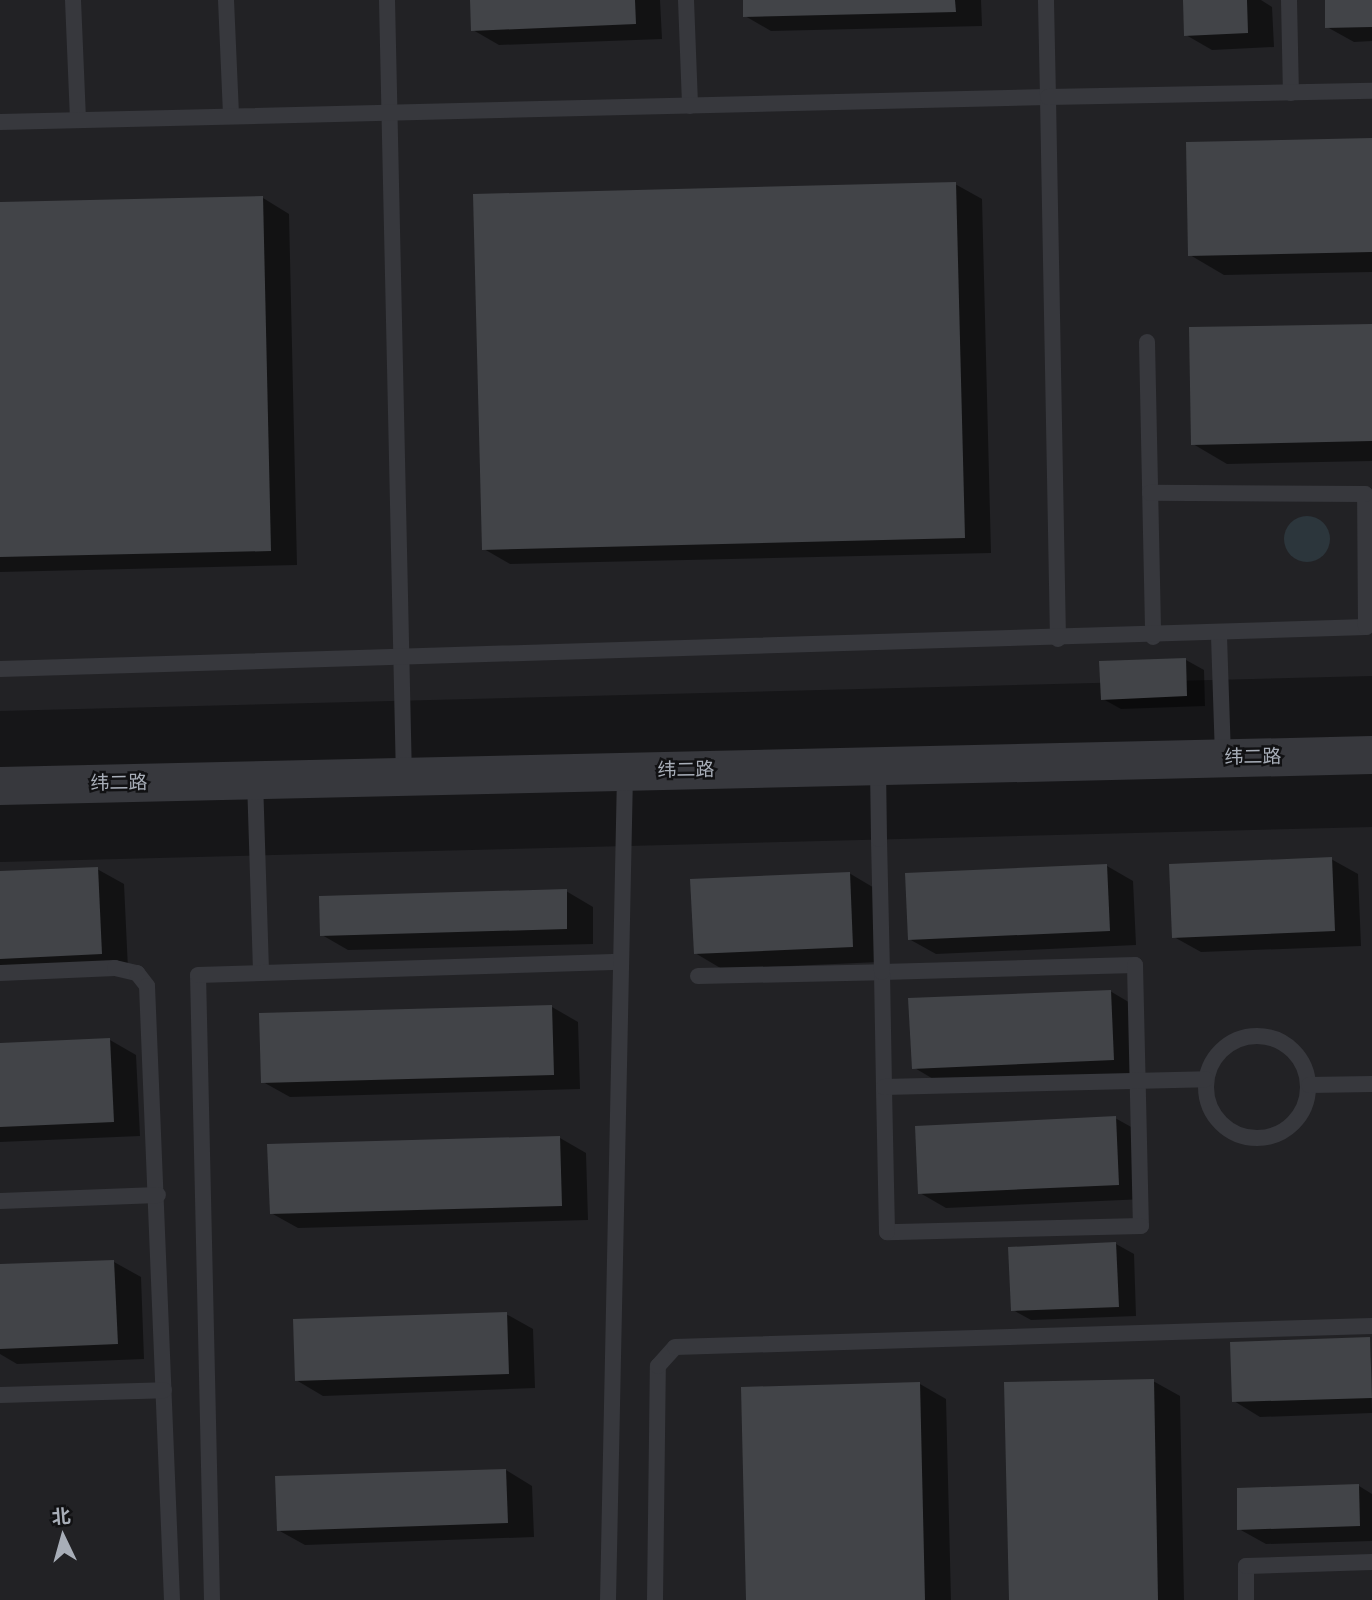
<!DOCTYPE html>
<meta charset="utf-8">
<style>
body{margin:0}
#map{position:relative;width:1372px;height:1600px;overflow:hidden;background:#161618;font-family:"Asap Condensed","Noto Sans SC",sans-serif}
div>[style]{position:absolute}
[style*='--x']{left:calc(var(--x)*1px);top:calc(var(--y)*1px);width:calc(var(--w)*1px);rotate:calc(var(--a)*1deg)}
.built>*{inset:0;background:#222225}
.water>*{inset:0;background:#2c363c}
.round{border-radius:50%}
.shadow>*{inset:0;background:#0007}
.building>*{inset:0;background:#424448}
.service>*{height:16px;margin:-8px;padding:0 8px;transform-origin:8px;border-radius:8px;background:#37383d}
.service>.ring{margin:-8px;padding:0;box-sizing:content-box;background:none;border:16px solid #37383d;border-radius:50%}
.tertiary>*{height:38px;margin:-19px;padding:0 19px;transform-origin:19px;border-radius:19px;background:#37383d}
span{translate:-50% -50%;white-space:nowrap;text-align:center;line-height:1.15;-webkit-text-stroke:5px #111113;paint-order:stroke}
.street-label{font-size:19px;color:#a8aeb8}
.north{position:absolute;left:28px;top:1502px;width:70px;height:70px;-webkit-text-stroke:5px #111113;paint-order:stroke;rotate:355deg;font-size:19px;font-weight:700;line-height:28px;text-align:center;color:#a8aeb8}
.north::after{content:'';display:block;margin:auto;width:24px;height:32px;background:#a8aeb8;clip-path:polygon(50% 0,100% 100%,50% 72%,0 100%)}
</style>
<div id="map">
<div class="built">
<div style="clip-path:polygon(0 0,1372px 0,1372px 676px,0 711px)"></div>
<div style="clip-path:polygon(1372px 827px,1372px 1600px,0 1600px,0 862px)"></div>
</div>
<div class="water">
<div class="round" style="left:1284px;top:516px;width:46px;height:46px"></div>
</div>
<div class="shadow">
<div style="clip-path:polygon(472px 0,660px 0,662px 39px,499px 45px,473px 30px)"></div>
<div style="clip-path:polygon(745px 0,981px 0,982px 26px,771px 31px,745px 16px)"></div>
<div style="clip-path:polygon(1185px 0,1261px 0,1272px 7px,1274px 47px,1212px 50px,1186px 35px)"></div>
<div style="clip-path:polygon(1327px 0,1372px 0,1372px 41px,1354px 42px,1327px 27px)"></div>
<div style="clip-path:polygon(1372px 140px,1372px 272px,1224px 275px,1190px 255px)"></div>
<div style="clip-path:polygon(955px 184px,982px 199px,991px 553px,510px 564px,484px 549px)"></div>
<div style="clip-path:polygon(263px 198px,289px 214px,297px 565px,0 572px,0 204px)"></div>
<div style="clip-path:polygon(1372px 326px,1372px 461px,1227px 464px,1193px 444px)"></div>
<div style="clip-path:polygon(1186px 660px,1204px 670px,1205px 706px,1121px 709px,1103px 699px)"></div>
<div style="clip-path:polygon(1331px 859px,1358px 874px,1361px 946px,1201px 952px,1174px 937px)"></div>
<div style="clip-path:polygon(1107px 866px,1133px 881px,1136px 945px,936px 954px,909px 939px)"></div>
<div style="clip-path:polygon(97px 869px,124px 884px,128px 969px,0 974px,0 873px)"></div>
<div style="clip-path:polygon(849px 873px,876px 889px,879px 962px,722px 969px,695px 953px)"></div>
<div style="clip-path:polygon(566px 891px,593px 907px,593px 944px,348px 950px,322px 935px)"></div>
<div style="clip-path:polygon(1110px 991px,1137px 1007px,1140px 1074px,940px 1083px,913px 1067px)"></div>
<div style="clip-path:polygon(552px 1007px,578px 1022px,580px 1089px,290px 1097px,263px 1082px)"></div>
<div style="clip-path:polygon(110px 1040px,136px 1055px,140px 1136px,0 1142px,0 1044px)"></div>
<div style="clip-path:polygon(1115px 1118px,1142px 1133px,1145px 1199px,946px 1208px,920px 1193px)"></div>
<div style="clip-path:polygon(560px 1138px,586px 1153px,588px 1220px,298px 1228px,271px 1213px)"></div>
<div style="clip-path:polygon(1116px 1244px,1134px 1254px,1136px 1316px,1031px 1320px,1013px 1310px)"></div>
<div style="clip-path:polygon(114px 1262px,141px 1277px,144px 1359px,17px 1364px,0 1354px,0 1266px)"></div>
<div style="clip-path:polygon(506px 1314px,533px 1329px,535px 1388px,323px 1396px,296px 1380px)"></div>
<div style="clip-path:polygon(1370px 1339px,1372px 1413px,1260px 1417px,1234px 1401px)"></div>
<div style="clip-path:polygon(1153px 1381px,1180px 1396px,1184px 1600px,1010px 1600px)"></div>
<div style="clip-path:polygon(920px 1384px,946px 1399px,951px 1600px,748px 1600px)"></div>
<div style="clip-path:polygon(506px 1470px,532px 1486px,534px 1537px,305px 1545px,278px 1530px)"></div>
<div style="clip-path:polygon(1359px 1486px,1372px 1494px,1372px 1541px,1266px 1544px,1239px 1529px)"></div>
</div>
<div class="building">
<div style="clip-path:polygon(470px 0,635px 0,636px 24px,471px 31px)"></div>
<div style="clip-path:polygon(743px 0,955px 0,956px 12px,743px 17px)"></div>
<div style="clip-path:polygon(1183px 0,1247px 0,1248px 33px,1184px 36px)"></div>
<div style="clip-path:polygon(1325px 0,1372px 0,1372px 27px,1325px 28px)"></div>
<div style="clip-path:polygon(1372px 138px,1372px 252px,1188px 256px,1186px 142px)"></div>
<div style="clip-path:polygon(956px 182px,965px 538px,482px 550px,473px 194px)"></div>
<div style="clip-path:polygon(263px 196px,271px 551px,0 557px,0 202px)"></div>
<div style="clip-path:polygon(1372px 324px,1372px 441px,1191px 445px,1189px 327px)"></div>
<div style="clip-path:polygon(1186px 658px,1187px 696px,1101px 700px,1099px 661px)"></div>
<div style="clip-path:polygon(1332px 857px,1335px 931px,1172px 938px,1169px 864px)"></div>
<div style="clip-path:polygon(1107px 864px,1110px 931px,908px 940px,905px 873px)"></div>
<div style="clip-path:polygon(98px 867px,102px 954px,0 959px,0 871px)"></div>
<div style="clip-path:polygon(850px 872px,853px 947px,694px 954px,690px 879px)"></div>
<div style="clip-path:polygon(567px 889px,567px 929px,320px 936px,319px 896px)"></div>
<div style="clip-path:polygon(1111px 990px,1114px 1060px,912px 1069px,908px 998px)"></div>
<div style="clip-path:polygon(552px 1005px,554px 1075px,261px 1083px,259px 1013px)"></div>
<div style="clip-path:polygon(110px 1038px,114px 1122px,0 1127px,0 1043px)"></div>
<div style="clip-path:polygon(1116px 1116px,1119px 1185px,918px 1194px,915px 1126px)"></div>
<div style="clip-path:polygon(560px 1136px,562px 1206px,270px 1214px,267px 1144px)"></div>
<div style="clip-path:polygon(1116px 1242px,1119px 1307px,1011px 1311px,1008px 1247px)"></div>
<div style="clip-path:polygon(114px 1260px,118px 1344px,0 1349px,0 1264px)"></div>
<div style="clip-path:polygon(507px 1312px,509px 1374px,295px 1381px,293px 1319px)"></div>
<div style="clip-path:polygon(1370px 1337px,1372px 1398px,1232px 1402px,1230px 1342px)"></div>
<div style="clip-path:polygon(1154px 1379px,1158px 1600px,1009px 1600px,1004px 1382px)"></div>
<div style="clip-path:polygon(920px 1382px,925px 1600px,746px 1600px,741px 1387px)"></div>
<div style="clip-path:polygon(506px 1469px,508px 1523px,277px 1531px,275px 1476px)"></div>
<div style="clip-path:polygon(1359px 1484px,1360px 1526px,1237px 1530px,1237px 1488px)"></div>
</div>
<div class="service">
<div style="--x:73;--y:0;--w:120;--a:87.6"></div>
<div style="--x:226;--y:0;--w:116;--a:87.5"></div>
<div style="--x:387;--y:0;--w:777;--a:88.75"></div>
<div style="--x:686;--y:0;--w:106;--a:87.8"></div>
<div style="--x:1289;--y:0;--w:93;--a:88.8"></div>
<div style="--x:0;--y:122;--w:1048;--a:-1.37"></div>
<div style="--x:1048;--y:97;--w:97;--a:-91.2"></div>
<div style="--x:1147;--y:342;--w:295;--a:88.8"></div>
<div style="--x:1219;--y:636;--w:122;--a:88.1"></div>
<div style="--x:1058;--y:639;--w:542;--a:-91.06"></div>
<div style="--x:1048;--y:97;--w:324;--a:-1.1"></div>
<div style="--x:0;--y:669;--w:1367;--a:-1.76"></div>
<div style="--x:1366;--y:627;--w:133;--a:-90.4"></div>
<div style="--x:1365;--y:494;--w:215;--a:-179.7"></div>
<div style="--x:255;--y:780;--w:193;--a:88.2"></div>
<div style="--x:0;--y:973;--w:115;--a:-2.5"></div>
<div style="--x:115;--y:968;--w:23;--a:13"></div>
<div style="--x:137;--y:973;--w:16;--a:52"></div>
<div style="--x:147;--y:986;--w:615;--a:87.67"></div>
<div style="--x:698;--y:976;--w:184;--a:-1.2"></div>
<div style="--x:882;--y:972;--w:253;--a:-1.6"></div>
<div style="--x:1135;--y:965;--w:261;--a:88.7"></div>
<div style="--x:1141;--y:1226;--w:254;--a:178.6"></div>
<div style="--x:887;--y:1232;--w:145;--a:-91.2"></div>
<div style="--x:884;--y:1087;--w:115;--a:-91"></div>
<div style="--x:882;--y:972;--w:133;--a:-91.3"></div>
<div style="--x:879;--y:839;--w:73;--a:-90.8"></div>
<div class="ring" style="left:1206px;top:1036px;width:86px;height:86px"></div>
<div style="--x:1309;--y:1085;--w:63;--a:-0.9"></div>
<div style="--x:884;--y:1087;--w:322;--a:-1.4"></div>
<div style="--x:0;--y:1201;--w:158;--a:-2.2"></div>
<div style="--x:0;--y:1395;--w:164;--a:-1.7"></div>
<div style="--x:212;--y:1600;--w:625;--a:-91.28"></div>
<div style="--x:198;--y:975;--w:423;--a:-1.8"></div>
<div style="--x:608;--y:1600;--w:828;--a:-88.82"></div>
<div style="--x:655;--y:1600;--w:234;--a:-89.3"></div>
<div style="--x:658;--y:1366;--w:25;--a:-48"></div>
<div style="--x:675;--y:1347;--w:697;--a:-1.73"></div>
<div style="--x:1246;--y:1600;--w:34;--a:-90"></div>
<div style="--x:1246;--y:1566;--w:126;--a:-1.8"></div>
</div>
<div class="tertiary">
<div style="--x:0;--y:786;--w:1372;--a:-1.29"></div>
</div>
<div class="street-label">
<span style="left:1253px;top:757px;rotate:-1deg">纬二路</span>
<span style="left:686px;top:770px;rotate:-1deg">纬二路</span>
<span style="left:119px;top:783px;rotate:-1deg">纬二路</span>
</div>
<div class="north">北</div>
</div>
